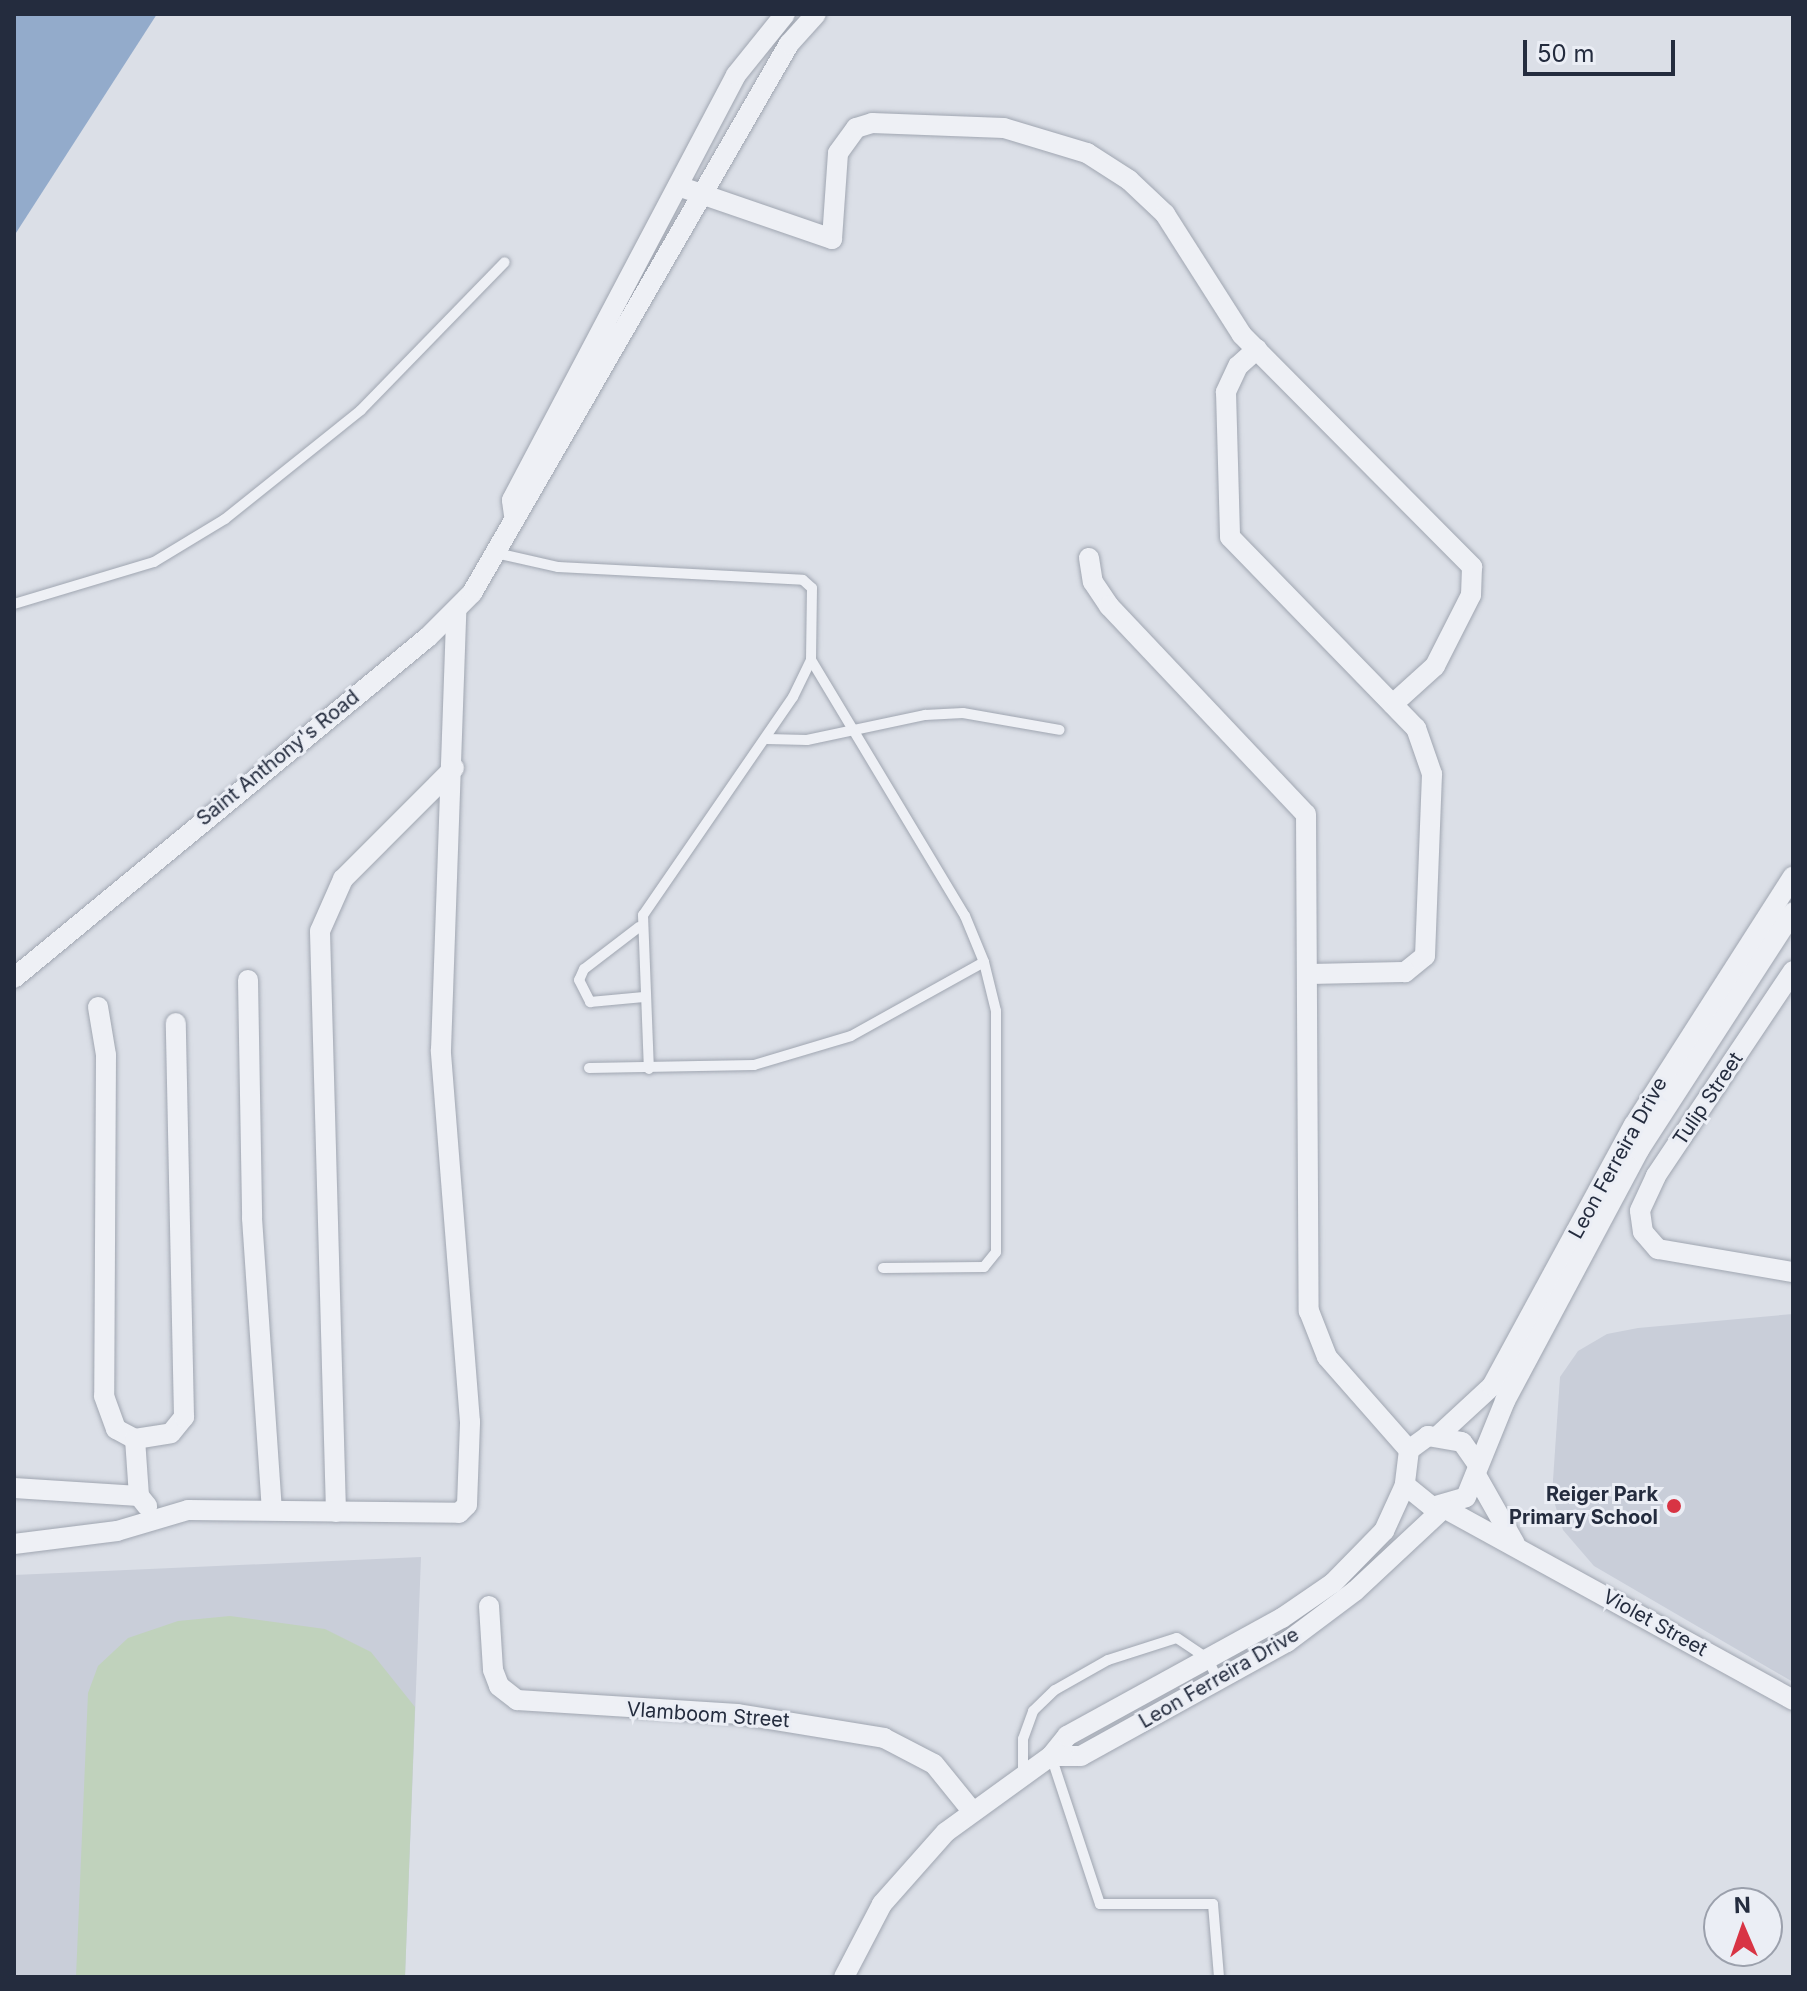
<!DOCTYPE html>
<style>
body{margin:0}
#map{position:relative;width:1807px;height:1991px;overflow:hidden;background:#dbdfe7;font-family:Inter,sans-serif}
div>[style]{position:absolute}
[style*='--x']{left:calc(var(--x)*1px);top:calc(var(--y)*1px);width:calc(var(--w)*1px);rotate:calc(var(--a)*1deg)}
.built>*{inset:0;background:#c9ced9}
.green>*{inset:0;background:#c0d2bc}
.water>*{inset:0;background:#93abcb}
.roads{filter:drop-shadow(0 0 2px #a0a6b1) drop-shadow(0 0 2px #a0a6b1)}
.lane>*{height:10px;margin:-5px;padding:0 5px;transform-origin:5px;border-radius:5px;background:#eef0f5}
.street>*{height:20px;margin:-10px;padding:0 10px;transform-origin:10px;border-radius:10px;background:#eef0f5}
.dots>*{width:22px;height:22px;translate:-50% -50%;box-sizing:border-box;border:4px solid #ebeef5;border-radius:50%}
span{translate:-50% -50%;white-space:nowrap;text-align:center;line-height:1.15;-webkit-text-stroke:6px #ebeef5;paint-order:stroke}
.street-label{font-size:20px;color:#242c3e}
.poi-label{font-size:20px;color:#242c3e;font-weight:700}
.right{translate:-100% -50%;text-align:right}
.frame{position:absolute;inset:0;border:16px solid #242c3e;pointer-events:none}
.north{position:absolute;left:1703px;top:1887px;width:80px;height:80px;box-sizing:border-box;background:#ebeef5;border:2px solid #9ba0ac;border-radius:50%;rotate:358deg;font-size:22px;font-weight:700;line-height:32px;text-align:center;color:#242c3e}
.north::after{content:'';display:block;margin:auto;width:28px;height:36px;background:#d83444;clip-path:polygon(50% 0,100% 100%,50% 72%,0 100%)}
.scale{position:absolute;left:1523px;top:40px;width:152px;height:36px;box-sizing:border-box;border:4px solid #242c3e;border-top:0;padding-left:10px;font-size:24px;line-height:28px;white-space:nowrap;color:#242c3e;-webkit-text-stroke:6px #ebeef5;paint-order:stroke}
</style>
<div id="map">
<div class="built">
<div style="clip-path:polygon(1793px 1314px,1793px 1682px,1594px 1566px,1563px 1530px,1552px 1495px,1560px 1377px,1578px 1351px,1607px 1334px,1638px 1328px)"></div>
<div style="clip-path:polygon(421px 1557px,405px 1977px,14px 1977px,14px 1575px)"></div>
</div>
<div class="green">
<div style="clip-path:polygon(230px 1616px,325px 1629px,371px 1652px,415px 1707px,405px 1977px,76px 1977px,88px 1693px,98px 1666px,128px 1638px,178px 1621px)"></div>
</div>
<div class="water">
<div style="clip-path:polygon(14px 14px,157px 14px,14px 236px)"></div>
</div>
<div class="roads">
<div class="lane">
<div style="--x:496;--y:553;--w:64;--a:12.7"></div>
<div style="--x:558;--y:567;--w:245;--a:3"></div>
<div style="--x:803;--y:580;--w:12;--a:42"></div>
<div style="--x:812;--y:588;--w:72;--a:90.8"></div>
<div style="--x:811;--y:660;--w:41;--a:115.9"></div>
<div style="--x:793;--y:697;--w:265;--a:124.5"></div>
<div style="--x:643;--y:915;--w:154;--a:87.8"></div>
<div style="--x:14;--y:604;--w:146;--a:-16.7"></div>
<div style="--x:154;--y:562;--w:83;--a:-31.2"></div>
<div style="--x:225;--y:519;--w:174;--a:-38.7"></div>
<div style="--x:361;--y:410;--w:206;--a:-45.8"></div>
<div style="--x:767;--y:739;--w:40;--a:1.4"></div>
<div style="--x:807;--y:740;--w:121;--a:-12"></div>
<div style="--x:925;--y:715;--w:38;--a:-3"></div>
<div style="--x:963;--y:713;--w:98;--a:9.9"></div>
<div style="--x:639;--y:927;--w:69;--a:142.6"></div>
<div style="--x:584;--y:969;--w:12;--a:114"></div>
<div style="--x:579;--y:980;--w:25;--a:63"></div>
<div style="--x:590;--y:1002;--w:54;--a:-5.3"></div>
<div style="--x:589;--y:1068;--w:165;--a:-1"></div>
<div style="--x:754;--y:1065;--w:101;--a:-16.6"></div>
<div style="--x:851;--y:1036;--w:152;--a:-29.1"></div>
<div style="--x:984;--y:962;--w:50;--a:-112.4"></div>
<div style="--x:965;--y:916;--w:299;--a:-121"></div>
<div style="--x:883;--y:1268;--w:101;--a:-0.6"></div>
<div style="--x:984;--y:1267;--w:19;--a:-51"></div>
<div style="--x:996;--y:1252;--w:241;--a:-90"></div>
<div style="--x:996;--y:1011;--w:50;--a:-103.8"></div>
<div style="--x:1051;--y:1756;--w:156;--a:71.7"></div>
<div style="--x:1100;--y:1904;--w:113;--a:0"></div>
<div style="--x:1213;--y:1904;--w:73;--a:85.3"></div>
<div style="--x:1023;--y:1776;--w:37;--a:-90"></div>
<div style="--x:1023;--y:1739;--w:30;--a:-70"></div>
<div style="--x:1033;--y:1711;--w:30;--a:-44"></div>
<div style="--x:1055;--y:1690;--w:61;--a:-29.5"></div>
<div style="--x:1108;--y:1660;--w:72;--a:-17.7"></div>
<div style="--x:1177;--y:1638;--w:37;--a:34"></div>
<div style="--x:1208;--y:1659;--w:23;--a:65"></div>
</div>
<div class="street">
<div style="--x:678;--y:186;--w:163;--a:19"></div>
<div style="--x:832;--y:239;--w:86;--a:-86"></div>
<div style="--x:838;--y:153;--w:31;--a:-54"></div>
<div style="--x:856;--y:128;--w:17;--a:-17"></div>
<div style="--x:872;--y:123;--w:132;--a:2.2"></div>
<div style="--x:1004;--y:128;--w:87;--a:16.8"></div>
<div style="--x:1087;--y:153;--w:50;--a:32.7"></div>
<div style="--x:1129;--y:180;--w:50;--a:43.4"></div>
<div style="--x:1165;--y:214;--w:143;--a:57.5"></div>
<div style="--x:1242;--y:335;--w:327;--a:45.2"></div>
<div style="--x:1472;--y:567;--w:28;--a:92"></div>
<div style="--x:1471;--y:595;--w:80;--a:116.9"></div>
<div style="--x:1435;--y:666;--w:57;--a:137.9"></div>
<div style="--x:1257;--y:349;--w:25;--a:138"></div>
<div style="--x:1238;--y:366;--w:29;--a:115"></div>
<div style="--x:1226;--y:392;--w:145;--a:88.4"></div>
<div style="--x:1230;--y:537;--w:267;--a:45.8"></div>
<div style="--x:1416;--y:728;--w:49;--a:70.8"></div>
<div style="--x:1432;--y:774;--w:182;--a:92.2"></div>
<div style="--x:1425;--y:956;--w:26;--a:141"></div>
<div style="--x:1405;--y:972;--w:97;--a:178.8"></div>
<div style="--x:514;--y:515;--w:15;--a:-98"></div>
<div style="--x:512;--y:500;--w:480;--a:-62.2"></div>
<div style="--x:736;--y:75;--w:78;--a:-51.2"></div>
<div style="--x:1089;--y:558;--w:24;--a:81"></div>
<div style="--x:1093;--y:582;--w:29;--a:56"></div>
<div style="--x:1109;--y:606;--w:286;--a:46.6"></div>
<div style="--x:1306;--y:814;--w:497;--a:89.7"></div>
<div style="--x:1309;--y:1311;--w:49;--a:68.6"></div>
<div style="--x:1327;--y:1357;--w:124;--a:48.6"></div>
<div style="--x:1793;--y:971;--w:247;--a:123.8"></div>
<div style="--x:1656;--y:1176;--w:38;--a:115"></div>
<div style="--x:1640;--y:1211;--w:21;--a:82"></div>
<div style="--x:1643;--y:1232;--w:23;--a:49"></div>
<div style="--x:1658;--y:1249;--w:137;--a:9.7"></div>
<div style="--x:14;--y:978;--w:536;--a:-39.48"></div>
<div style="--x:428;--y:637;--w:62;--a:-45"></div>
<div style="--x:472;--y:593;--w:634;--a:-60"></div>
<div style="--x:789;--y:44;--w:40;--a:-48"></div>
<div style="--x:248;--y:980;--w:238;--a:89"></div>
<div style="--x:252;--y:1218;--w:291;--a:86.1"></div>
<div style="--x:98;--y:1007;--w:49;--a:80.5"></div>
<div style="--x:106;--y:1055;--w:341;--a:90.3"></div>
<div style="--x:104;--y:1396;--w:35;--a:70"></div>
<div style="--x:116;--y:1429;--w:21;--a:28"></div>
<div style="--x:1440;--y:1434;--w:71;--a:-42.7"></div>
<div style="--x:1492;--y:1386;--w:297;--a:-61.5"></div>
<div style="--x:1634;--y:1125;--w:295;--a:-57.4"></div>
<div style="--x:1476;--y:1462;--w:24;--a:-125"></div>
<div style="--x:1462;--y:1442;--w:35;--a:-170"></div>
<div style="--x:1428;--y:1436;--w:24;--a:144"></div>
<div style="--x:1409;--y:1450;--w:35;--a:97"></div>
<div style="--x:1405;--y:1485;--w:35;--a:39"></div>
<div style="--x:1432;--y:1507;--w:35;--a:-16"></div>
<div style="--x:1466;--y:1497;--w:104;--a:-67.9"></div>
<div style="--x:1505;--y:1401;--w:285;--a:-61.9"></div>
<div style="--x:1639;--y:1150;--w:283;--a:-57.1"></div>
<div style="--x:1476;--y:1475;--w:79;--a:60.5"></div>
<div style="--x:14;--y:1488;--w:125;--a:3.7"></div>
<div style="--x:139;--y:1496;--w:13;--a:51"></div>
<div style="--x:139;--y:1496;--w:57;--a:-94"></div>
<div style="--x:135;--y:1439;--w:36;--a:-9"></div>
<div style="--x:171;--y:1433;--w:21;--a:-51"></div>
<div style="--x:184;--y:1417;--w:394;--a:-91.2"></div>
<div style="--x:336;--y:1512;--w:581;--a:-91.58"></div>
<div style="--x:320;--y:931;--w:57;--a:-66.1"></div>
<div style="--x:343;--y:879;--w:157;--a:-45"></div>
<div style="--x:14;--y:1544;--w:104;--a:-7.2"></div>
<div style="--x:117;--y:1531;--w:74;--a:-16.5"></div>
<div style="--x:188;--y:1510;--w:271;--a:0.6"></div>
<div style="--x:459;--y:1513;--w:11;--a:-45"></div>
<div style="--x:467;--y:1505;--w:83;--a:-87.9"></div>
<div style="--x:470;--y:1422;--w:373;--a:-94.5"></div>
<div style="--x:441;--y:1050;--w:439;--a:-88"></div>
<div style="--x:489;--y:1606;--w:64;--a:86.4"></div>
<div style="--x:493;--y:1670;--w:17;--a:69"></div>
<div style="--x:499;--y:1686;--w:23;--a:38"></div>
<div style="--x:517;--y:1700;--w:221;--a:3.6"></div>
<div style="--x:738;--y:1714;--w:148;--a:9.3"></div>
<div style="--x:884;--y:1738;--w:56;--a:27.5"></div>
<div style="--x:934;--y:1764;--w:60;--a:51"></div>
<div style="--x:1051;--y:1756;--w:30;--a:0"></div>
<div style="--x:1081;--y:1756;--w:235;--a:-29"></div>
<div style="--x:1287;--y:1642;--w:85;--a:-36.9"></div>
<div style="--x:1355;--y:1591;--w:122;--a:-43"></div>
<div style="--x:1444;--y:1508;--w:398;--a:28.8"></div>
<div style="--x:844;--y:1977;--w:82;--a:-62.5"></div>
<div style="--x:882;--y:1904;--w:96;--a:-48.4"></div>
<div style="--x:946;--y:1832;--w:130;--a:-35.9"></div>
<div style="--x:1051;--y:1756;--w:26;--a:-51"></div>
<div style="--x:1067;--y:1736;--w:245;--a:-28.8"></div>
<div style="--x:1282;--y:1618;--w:62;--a:-34.5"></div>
<div style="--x:1333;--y:1583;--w:73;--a:-45.6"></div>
<div style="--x:1384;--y:1531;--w:51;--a:-65.5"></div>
</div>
</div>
<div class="dots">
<div style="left:1674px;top:1506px;background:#d83444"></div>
</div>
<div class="street-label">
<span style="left:278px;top:758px;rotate:-39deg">Saint Anthony's Road</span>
<span style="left:1708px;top:1099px;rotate:-56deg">Tulip Street</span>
<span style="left:1618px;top:1158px;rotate:-61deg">Leon Ferreira Drive</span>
<span style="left:1655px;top:1623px;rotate:29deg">Violet Street</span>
<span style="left:1219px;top:1678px;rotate:-30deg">Leon Ferreira Drive</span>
<span style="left:708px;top:1715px;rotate:4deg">Vlamboom Street</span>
</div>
<div class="poi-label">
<span class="right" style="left:1658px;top:1506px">Reiger Park<br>Primary School</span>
</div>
<div class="frame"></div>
<div class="north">N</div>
<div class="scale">50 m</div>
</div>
